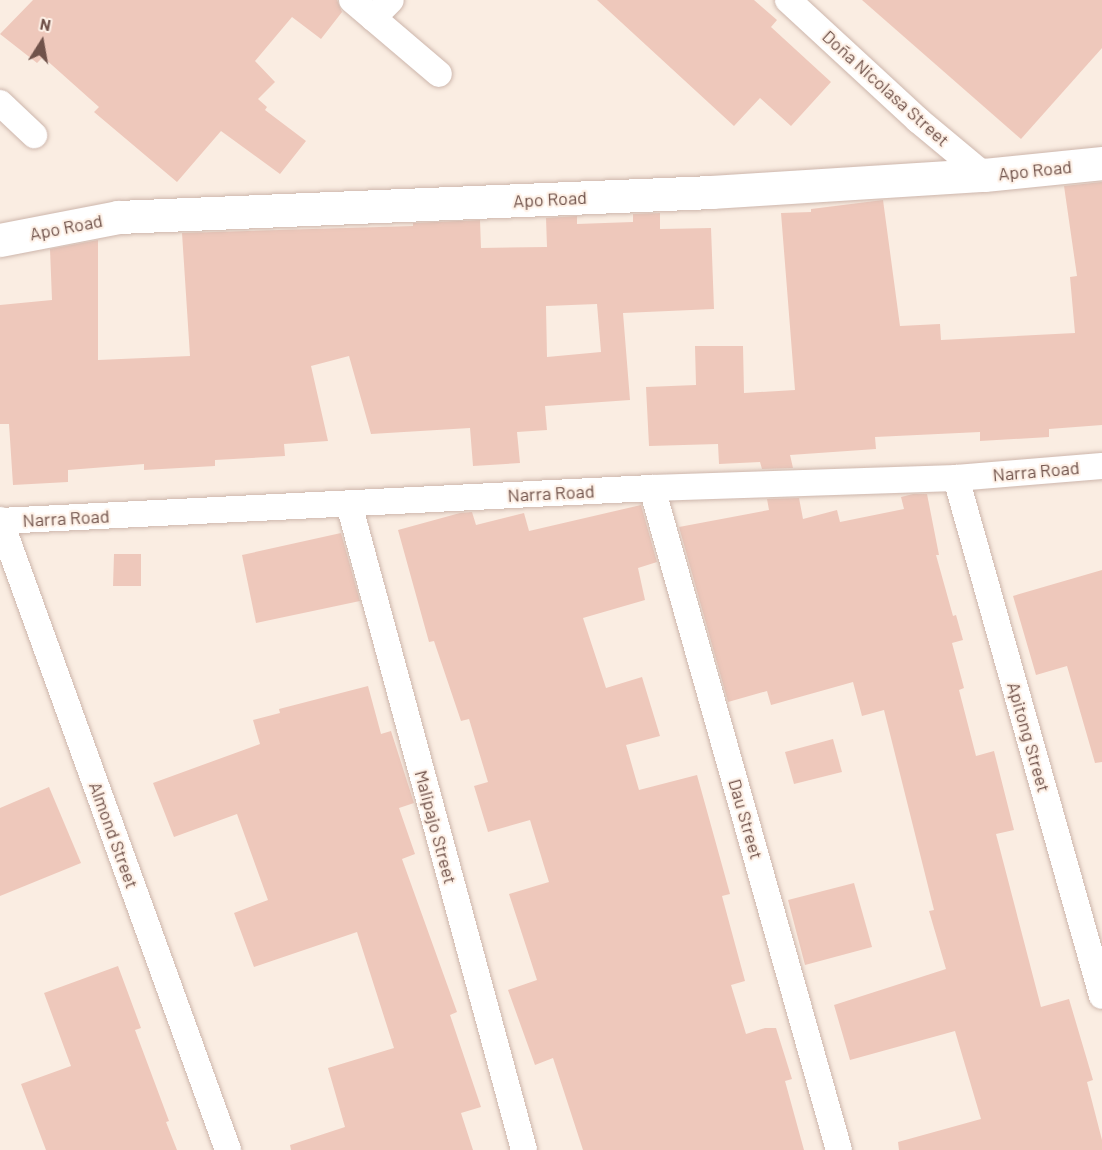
<!DOCTYPE html>
<meta charset="utf-8">
<style>
body{margin:0}
#map{position:relative;width:1102px;height:1150px;overflow:hidden;background:#faede2;font-family:Barlow,sans-serif}
div>[style]{position:absolute}
[style*='--x']{left:calc(var(--x)*1px);top:calc(var(--y)*1px);width:calc(var(--w)*1px);rotate:calc(var(--a)*1deg)}
.building>*{inset:0;background:#eec8bb}
.roads{filter:drop-shadow(0 0 2px #cdb6ac) drop-shadow(0 0 2px #cdb6ac)}
.street>*{height:26px;margin:-13px;padding:0 13px;transform-origin:13px;border-radius:13px;background:#fff}
.secondary>*{height:33px;margin:-16.5px;padding:0 16.5px;transform-origin:16.5px;border-radius:16.5px;background:#fff}
span{translate:-50% -50%;white-space:nowrap;text-align:center;line-height:1.15;-webkit-text-stroke:4.5px #fef1e7;paint-order:stroke}
.street-label{font-size:18px;color:#70524a}
.north{position:absolute;left:12px;top:12px;width:60px;height:60px;-webkit-text-stroke:4px #fef1e7;paint-order:stroke;rotate:11deg;font-size:16px;font-weight:700;line-height:24px;text-align:center;color:#70524a}
.north::after{content:'';display:block;margin:auto;width:21px;height:27px;background:#70524a;clip-path:polygon(50% 0,100% 100%,50% 72%,0 100%)}
</style>
<div id="map">
<div class="building">
<div style="clip-path:polygon(33px 0,337px 0,342px 12px,321px 39px,292px 17px,255px 61px,275px 82px,258px 99px,267px 107px,265px 110px,306px 141px,280px 174px,221px 131px,177px 182px,94px 112px,99px 107px,43px 57px,37px 63px,0 34px)"></div>
<div style="clip-path:polygon(597px 0,754px 0,777px 20px,771px 27px,831px 82px,791px 126px,760px 98px,734px 126px)"></div>
<div style="clip-path:polygon(862px 0,1102px 0,1102px 48px,1021px 139px)"></div>
<div style="clip-path:polygon(1102px 182px,1102px 425px,1049px 429px,1049px 437px,980px 441px,980px 432px,875px 437px,876px 449px,790px 455px,793px 468px,762px 469px,760px 462px,719px 464px,718px 444px,649px 446px,646px 387px,696px 385px,695px 346px,743px 346px,744px 393px,795px 390px,781px 213px,811px 212px,811px 209px,883px 200px,900px 326px,940px 324px,941px 340px,1075px 333px,1070px 277px,1077px 276px,1064px 186px)"></div>
<div style="clip-path:polygon(evenodd,660px 213px,660px 229px,711px 228px,714px 309px,623px 313px,630px 400px,545px 406px,547px 430px,517px 432px,520px 463px,473px 466px,470px 428px,371px 434px,349px 356px,311px 366px,328px 441px,284px 444px,285px 456px,215px 460px,215px 466px,144px 470px,144px 464px,68px 470px,68px 482px,13px 485px,9px 424px,0 424px,0 305px,52px 300px,50px 249px,98px 240px,98px 360px,190px 356px,182px 233px,413px 226px,413px 223px,480px 220px,481px 248px,547px 247px,546px 218px,577px 216px,577px 224px,633px 222px,633px 214px,660px 213px,597px 304px,601px 352px,547px 357px,546px 306px,597px 304px)"></div>
<div style="clip-path:polygon(913px 494px,927px 494px,939px 555px,936px 555px,953px 616px,956px 615px,963px 640px,952px 643px,964px 688px,959px 690px,976px 756px,994px 751px,1014px 830px,996px 834px,1041px 1007px,1069px 999px,1093px 1080px,1087px 1082px,1102px 1140px,1102px 1150px,899px 1150px,898px 1142px,981px 1119px,955px 1031px,850px 1060px,834px 1005px,946px 969px,929px 911px,934px 910px,884px 710px,862px 716px,853px 682px,771px 705px,767px 691px,728px 702px,679px 527px,769px 510px,767px 499px,799px 498px,803px 519px,837px 510px,840px 522px,904px 509px,901px 497px)"></div>
<div style="clip-path:polygon(641px 505px,657px 562px,638px 568px,645px 600px,583px 618px,606px 688px,642px 677px,660px 736px,626px 745px,639px 790px,697px 775px,730px 894px,722px 896px,745px 981px,731px 985px,746px 1034px,765px 1028px,776px 1028px,792px 1079px,785px 1081px,804px 1150px,583px 1150px,553px 1058px,535px 1065px,508px 990px,537px 980px,509px 894px,549px 882px,530px 820px,488px 832px,474px 786px,488px 782px,469px 719px,461px 721px,434px 641px,429px 642px,398px 530px,460px 513px,472px 512px,476px 525px,524px 513px,529px 531px)"></div>
<div style="clip-path:polygon(341px 533px,360px 601px,256px 623px,242px 555px)"></div>
<div style="clip-path:polygon(114px 554px,141px 554px,141px 586px,113px 586px)"></div>
<div style="clip-path:polygon(1102px 570px,1102px 762px,1095px 763px,1067px 666px,1036px 675px,1013px 596px)"></div>
<div style="clip-path:polygon(368px 686px,381px 734px,391px 731px,414px 803px,399px 808px,415px 854px,402px 859px,457px 1012px,450px 1015px,481px 1107px,461px 1113px,473px 1150px,291px 1150px,290px 1145px,345px 1127px,328px 1068px,394px 1048px,357px 932px,254px 967px,234px 913px,268px 900px,237px 814px,174px 837px,153px 783px,260px 744px,253px 720px,280px 713px,279px 709px)"></div>
<div style="clip-path:polygon(833px 739px,842px 772px,794px 784px,785px 752px)"></div>
<div style="clip-path:polygon(49px 787px,81px 863px,0 896px,0 808px)"></div>
<div style="clip-path:polygon(854px 883px,872px 947px,805px 965px,788px 900px)"></div>
<div style="clip-path:polygon(118px 966px,141px 1028px,135px 1030px,169px 1121px,166px 1122px,177px 1150px,46px 1150px,21px 1084px,71px 1066px,44px 993px)"></div>
</div>
<div class="roads">
<div class="street">
<div style="--x:352;--y:0;--w:114;--a:40.4"></div>
<div style="--x:788;--y:0;--w:177;--a:42.7"></div>
<div style="--x:918;--y:120;--w:86;--a:39.8"></div>
<div style="--x:373;--y:18;--w:25;--a:-45"></div>
<div style="--x:0;--y:103;--w:47;--a:43.3"></div>
<div style="--x:956;--y:478;--w:538;--a:74.26"></div>
<div style="--x:652;--y:488;--w:688;--a:74.23"></div>
<div style="--x:349;--y:504;--w:669;--a:74.84"></div>
<div style="--x:0;--y:520;--w:670;--a:70.1"></div>
<div style="--x:0;--y:521;--w:653;--a:-2.9"></div>
<div style="--x:652;--y:488;--w:304;--a:-1.9"></div>
<div style="--x:956;--y:478;--w:146;--a:-4.7"></div>
</div>
<div class="secondary">
<div style="--x:0;--y:240;--w:120;--a:-11"></div>
<div style="--x:118;--y:217;--w:594;--a:-2.41"></div>
<div style="--x:711;--y:192;--w:274;--a:-3.6"></div>
<div style="--x:984;--y:175;--w:119;--a:-5.8"></div>
</div>
</div>
<div class="street-label">
<span style="left:886px;top:88px;rotate:42deg">Doña Nicolasa Street</span>
<span style="left:1035px;top:170px;rotate:-6deg">Apo Road</span>
<span style="left:550px;top:199px;rotate:-3deg">Apo Road</span>
<span style="left:66px;top:227px;rotate:-11deg">Apo Road</span>
<span style="left:1036px;top:471px;rotate:-5deg">Narra Road</span>
<span style="left:551px;top:493px;rotate:-3deg">Narra Road</span>
<span style="left:66px;top:518px;rotate:-3deg">Narra Road</span>
<span style="left:1029px;top:737px;rotate:74deg">Apitong Street</span>
<span style="left:746px;top:819px;rotate:74deg">Dau Street</span>
<span style="left:436px;top:827px;rotate:75deg">Malipajo Street</span>
<span style="left:114px;top:835px;rotate:70deg">Almond Street</span>
</div>
<div class="north">N</div>
</div>
